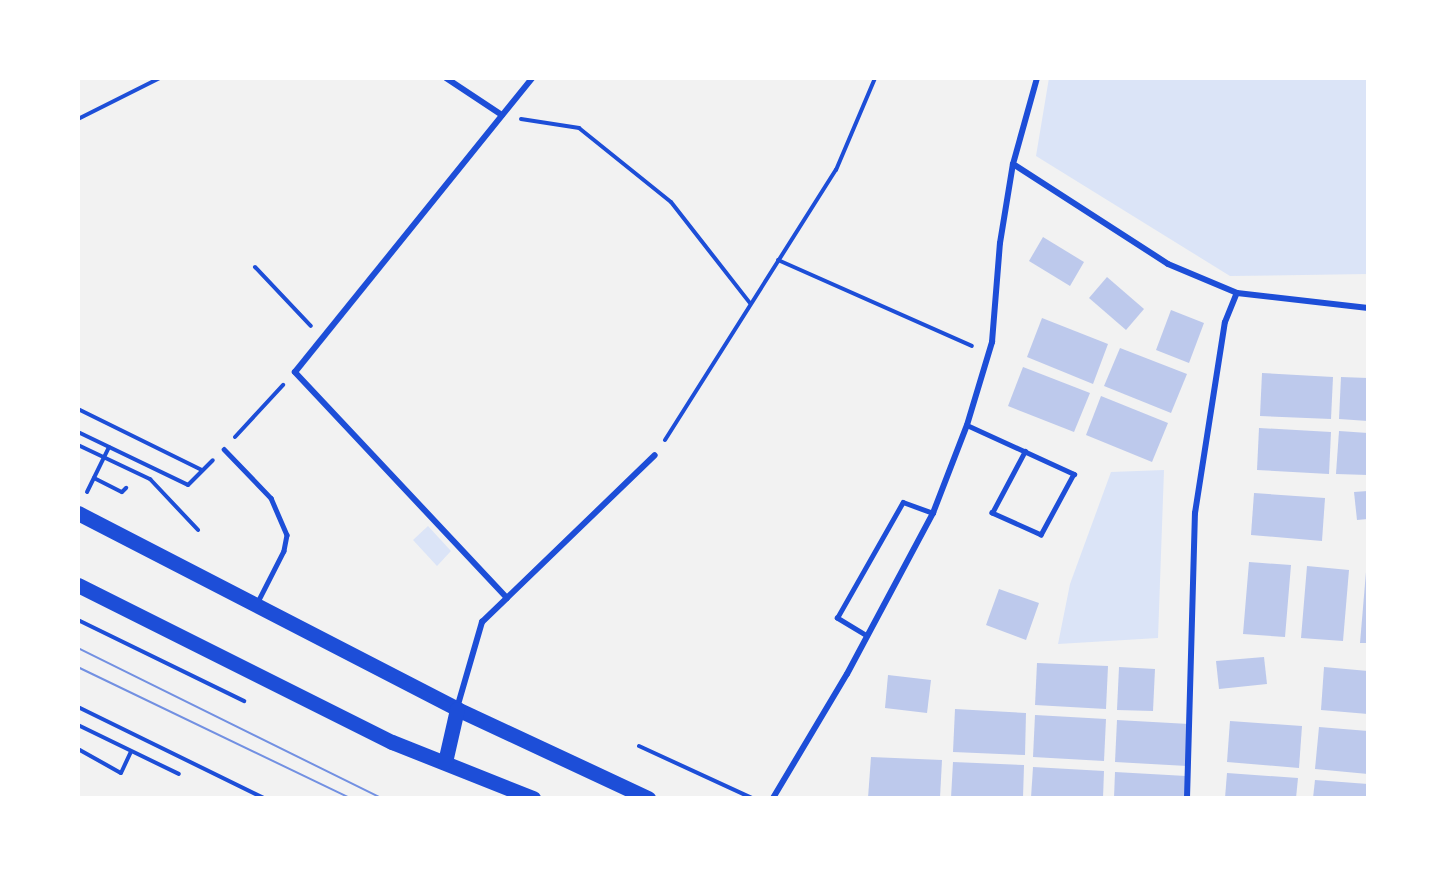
<!DOCTYPE html>
<style>
body{margin:0}
#map{position:relative;width:1446px;height:876px;overflow:hidden;background:#f2f2f2;font-family:Jost,sans-serif}
div>[style]{position:absolute}
[style*='--x']{left:calc(var(--x)*1px);top:calc(var(--y)*1px);width:calc(var(--w)*1px);rotate:calc(var(--a)*1deg)}
.green>*{inset:0;background:#dbe4f7}
.building>*{inset:0;background:#bdc9ec}
.path>*{height:4px;margin:-2px;padding:0 2px;transform-origin:2px;border-radius:2px;background:#1d4ed8}
.service>*{height:4.5px;margin:-2.25px;padding:0 2.25px;transform-origin:2.25px;border-radius:2.25px;background:#1d4ed8}
.minor>*{height:6px;margin:-3px;padding:0 3px;transform-origin:3px;border-radius:3px;background:#1d4ed8}
.primary>*{height:15px;margin:-7.5px;padding:0 7.5px;transform-origin:7.5px;border-radius:7.5px;background:#1d4ed8}
.tram>*{height:1.5px;margin:-0.75px;padding:0 0.75px;transform-origin:0.75px;border-radius:0.75px;background:#7290e2}
span{translate:-50% -50%;white-space:nowrap;text-align:center;line-height:1.15;-webkit-text-stroke:5px #fff;paint-order:stroke}
.frame{position:absolute;inset:0;border:80px solid #fff;pointer-events:none}
</style>
<div id="map">
<div class="green">
<div style="clip-path:polygon(1049px 78px,1368px 78px,1368px 274px,1230px 276px,1036px 156px)"></div>
<div style="clip-path:polygon(1164px 470px,1158px 638px,1058px 644px,1070px 584px,1111px 472px)"></div>
<div style="clip-path:polygon(428px 526px,451px 551px,437px 566px,413px 540px)"></div>
</div>
<div class="building">
<div style="clip-path:polygon(1043px 237px,1084px 262px,1070px 286px,1029px 261px)"></div>
<div style="clip-path:polygon(1107px 277px,1144px 309px,1126px 330px,1089px 298px)"></div>
<div style="clip-path:polygon(1171px 310px,1204px 323px,1189px 363px,1156px 350px)"></div>
<div style="clip-path:polygon(1042px 318px,1108px 344px,1093px 384px,1027px 357px)"></div>
<div style="clip-path:polygon(1120px 348px,1187px 374px,1171px 413px,1104px 386px)"></div>
<div style="clip-path:polygon(1023px 367px,1090px 393px,1074px 432px,1008px 406px)"></div>
<div style="clip-path:polygon(1262px 373px,1333px 377px,1331px 419px,1260px 416px)"></div>
<div style="clip-path:polygon(1341px 377px,1368px 378px,1368px 421px,1339px 419px)"></div>
<div style="clip-path:polygon(1101px 396px,1168px 423px,1152px 462px,1086px 435px)"></div>
<div style="clip-path:polygon(1259px 428px,1331px 432px,1329px 474px,1257px 470px)"></div>
<div style="clip-path:polygon(1339px 431px,1368px 433px,1368px 475px,1336px 474px)"></div>
<div style="clip-path:polygon(1368px 491px,1368px 519px,1357px 520px,1354px 492px)"></div>
<div style="clip-path:polygon(1254px 493px,1325px 498px,1322px 541px,1251px 535px)"></div>
<div style="clip-path:polygon(1249px 562px,1291px 565px,1285px 637px,1243px 634px)"></div>
<div style="clip-path:polygon(1307px 566px,1349px 570px,1343px 641px,1301px 638px)"></div>
<div style="clip-path:polygon(1366px 572px,1368px 572px,1368px 643px,1360px 643px)"></div>
<div style="clip-path:polygon(999px 589px,1039px 603px,1026px 640px,986px 625px)"></div>
<div style="clip-path:polygon(1264px 657px,1267px 684px,1219px 689px,1216px 661px)"></div>
<div style="clip-path:polygon(1037px 663px,1108px 666px,1106px 709px,1035px 705px)"></div>
<div style="clip-path:polygon(1119px 667px,1155px 669px,1153px 711px,1117px 710px)"></div>
<div style="clip-path:polygon(1324px 667px,1368px 671px,1368px 714px,1321px 710px)"></div>
<div style="clip-path:polygon(888px 675px,931px 680px,927px 713px,885px 708px)"></div>
<div style="clip-path:polygon(955px 709px,1026px 713px,1025px 755px,953px 752px)"></div>
<div style="clip-path:polygon(1035px 715px,1106px 719px,1104px 761px,1033px 757px)"></div>
<div style="clip-path:polygon(1117px 720px,1189px 724px,1187px 766px,1115px 762px)"></div>
<div style="clip-path:polygon(1230px 721px,1302px 726px,1299px 768px,1227px 762px)"></div>
<div style="clip-path:polygon(1319px 727px,1368px 731px,1368px 774px,1315px 769px)"></div>
<div style="clip-path:polygon(871px 757px,942px 760px,940px 798px,868px 798px)"></div>
<div style="clip-path:polygon(953px 762px,1024px 765px,1023px 798px,951px 798px)"></div>
<div style="clip-path:polygon(1033px 767px,1104px 771px,1103px 798px,1031px 798px)"></div>
<div style="clip-path:polygon(1115px 772px,1186px 776px,1185px 798px,1114px 798px)"></div>
<div style="clip-path:polygon(1227px 773px,1298px 778px,1296px 798px,1225px 798px)"></div>
<div style="clip-path:polygon(1315px 780px,1368px 784px,1368px 798px,1313px 798px)"></div>
</div>
<div class="path">
<div style="--x:78;--y:119;--w:92;--a:-26.6"></div>
<div style="--x:521;--y:119;--w:59;--a:8.8"></div>
<div style="--x:579;--y:128;--w:118;--a:38.8"></div>
<div style="--x:671;--y:202;--w:128;--a:52"></div>
<div style="--x:778;--y:260;--w:212;--a:23.9"></div>
<div style="--x:255;--y:267;--w:81;--a:46.5"></div>
<div style="--x:78;--y:409;--w:138;--a:26.2"></div>
<div style="--x:78;--y:432;--w:122;--a:25.7"></div>
<div style="--x:188;--y:485;--w:35;--a:-45"></div>
<div style="--x:235;--y:437;--w:71;--a:-47.3"></div>
<div style="--x:665;--y:440;--w:320;--a:-57.7"></div>
<div style="--x:836;--y:170;--w:100;--a:-67"></div>
<div style="--x:78;--y:445;--w:80;--a:25.3"></div>
<div style="--x:150;--y:479;--w:70;--a:46.7"></div>
<div style="--x:94;--y:478;--w:31;--a:27"></div>
<div style="--x:122;--y:492;--w:6;--a:-45"></div>
<div style="--x:87;--y:492;--w:50;--a:-63.9"></div>
<div style="--x:78;--y:620;--w:185;--a:26"></div>
<div style="--x:78;--y:707;--w:207;--a:26.1"></div>
<div style="--x:78;--y:725;--w:112;--a:25.9"></div>
<div style="--x:639;--y:746;--w:124;--a:24.7"></div>
<div style="--x:78;--y:749;--w:49;--a:29.2"></div>
<div style="--x:121;--y:773;--w:23;--a:-65"></div>
</div>
<div class="service">
<div style="--x:967;--y:425;--w:118;--a:24.6"></div>
<div style="--x:1074;--y:474;--w:69;--a:118.4"></div>
<div style="--x:1041;--y:535;--w:54;--a:-155.8"></div>
<div style="--x:992;--y:513;--w:70;--a:-62"></div>
<div style="--x:224;--y:449;--w:68;--a:46.2"></div>
<div style="--x:271;--y:498;--w:40;--a:66.6"></div>
<div style="--x:287;--y:535;--w:16;--a:101"></div>
<div style="--x:284;--y:551;--w:59;--a:117"></div>
<div style="--x:867;--y:636;--w:35;--a:-149"></div>
<div style="--x:837;--y:618;--w:133;--a:-60.4"></div>
<div style="--x:903;--y:502;--w:32;--a:20"></div>
</div>
<div class="minor">
<div style="--x:446;--y:78;--w:67;--a:33.5"></div>
<div style="--x:1013;--y:164;--w:184;--a:32.8"></div>
<div style="--x:1168;--y:264;--w:75;--a:22.8"></div>
<div style="--x:1237;--y:293;--w:132;--a:6.5"></div>
<div style="--x:507;--y:598;--w:310;--a:-133.2"></div>
<div style="--x:295;--y:372;--w:378;--a:-51.1"></div>
<div style="--x:457;--y:708;--w:90;--a:-73.8"></div>
<div style="--x:482;--y:622;--w:240;--a:-44"></div>
<div style="--x:773;--y:798;--w:144;--a:-59.2"></div>
<div style="--x:847;--y:674;--w:183;--a:-61.9"></div>
<div style="--x:933;--y:513;--w:94;--a:-68.9"></div>
<div style="--x:967;--y:425;--w:87;--a:-73.2"></div>
<div style="--x:992;--y:342;--w:99;--a:-85.4"></div>
<div style="--x:1000;--y:243;--w:80;--a:-80.7"></div>
<div style="--x:1013;--y:164;--w:89;--a:-74.4"></div>
<div style="--x:1187;--y:798;--w:285;--a:-88.4"></div>
<div style="--x:1195;--y:513;--w:193;--a:-81.1"></div>
<div style="--x:1225;--y:322;--w:31;--a:-68"></div>
</div>
<div class="primary">
<div style="--x:78;--y:513;--w:427;--a:27.3"></div>
<div style="--x:457;--y:709;--w:211;--a:25"></div>
<div style="--x:78;--y:585;--w:351;--a:26.6"></div>
<div style="--x:392;--y:742;--w:152;--a:21.7"></div>
<div style="--x:445;--y:762;--w:54;--a:-77.2"></div>
</div>
<div class="tram">
<div style="--x:78;--y:648;--w:339;--a:26.3"></div>
<div style="--x:78;--y:667;--w:302;--a:25.7"></div>
</div>
<div class="frame"></div>
</div>
